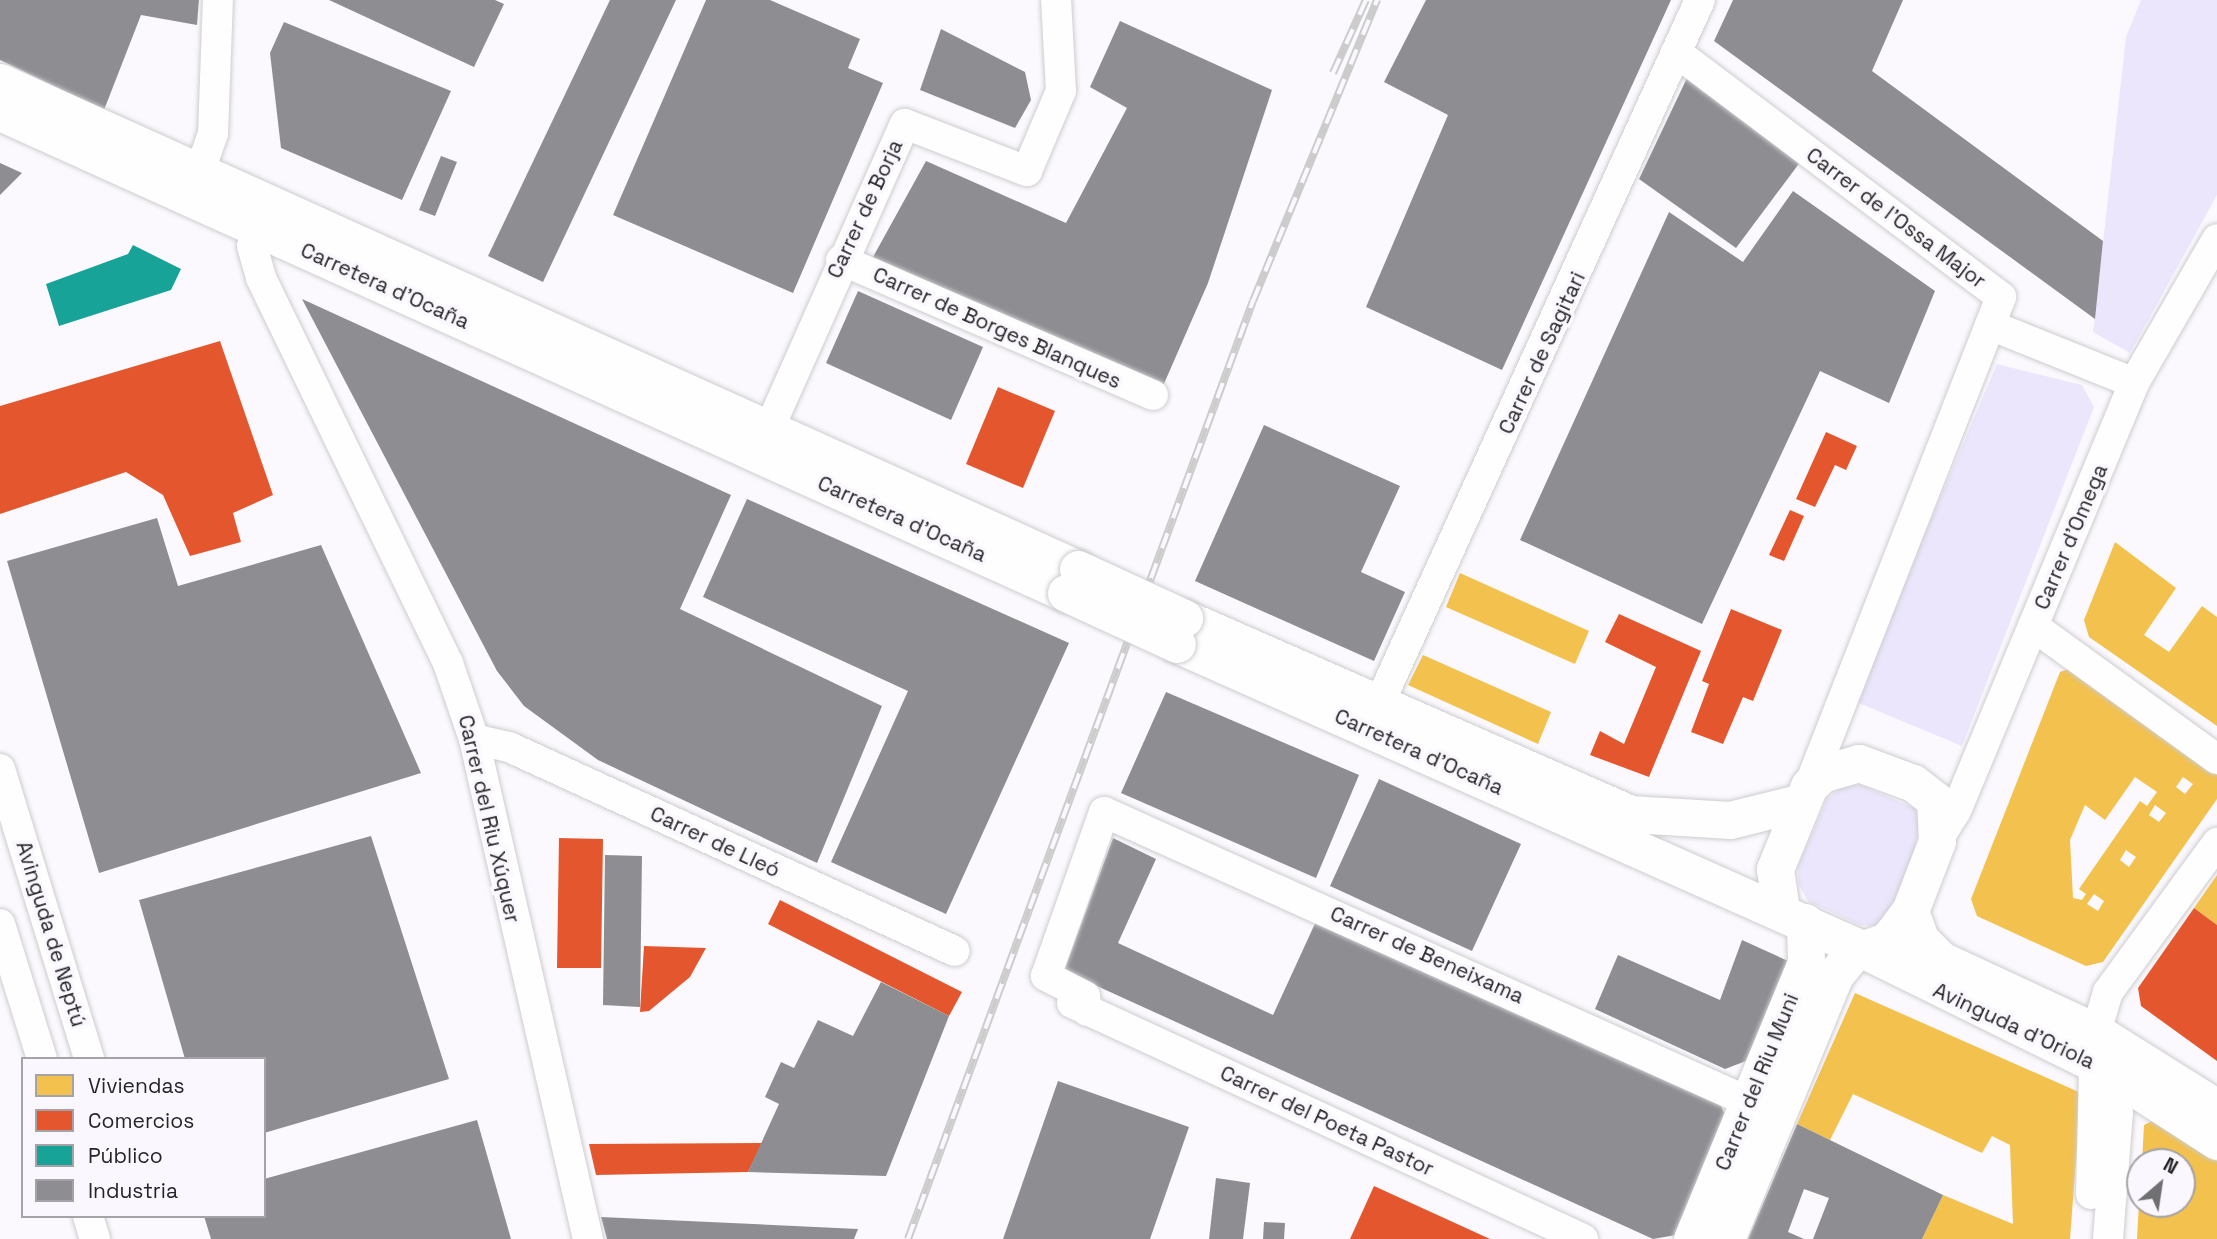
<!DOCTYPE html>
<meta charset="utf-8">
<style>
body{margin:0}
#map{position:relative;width:2217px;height:1239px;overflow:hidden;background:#fbf9fd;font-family:"Space Grotesk",sans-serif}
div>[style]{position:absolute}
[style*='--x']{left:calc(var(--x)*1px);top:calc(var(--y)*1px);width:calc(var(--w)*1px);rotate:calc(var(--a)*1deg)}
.green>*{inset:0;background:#ebe6fb}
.homes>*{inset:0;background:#f2c14e}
.shops>*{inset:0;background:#e4572e}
.public>*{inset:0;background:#17a398}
.industry>*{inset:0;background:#8d8d92}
.roads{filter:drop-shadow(0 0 2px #cdcccf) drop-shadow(0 0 2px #cdcccf)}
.minor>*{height:30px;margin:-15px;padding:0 15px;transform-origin:15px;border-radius:15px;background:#fefeff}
.major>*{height:37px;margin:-18.5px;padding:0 18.5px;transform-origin:18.5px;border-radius:18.5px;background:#fefeff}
.rail>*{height:8px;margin-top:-4px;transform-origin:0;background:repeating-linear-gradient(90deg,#faf8fe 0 16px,#cccccd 0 32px);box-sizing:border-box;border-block:2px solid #cccccd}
.bridges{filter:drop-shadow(0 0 2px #cdcccf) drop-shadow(0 0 2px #cdcccf)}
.major-bridge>*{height:37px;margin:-18.5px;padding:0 18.5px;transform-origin:18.5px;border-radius:18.5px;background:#fefeff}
span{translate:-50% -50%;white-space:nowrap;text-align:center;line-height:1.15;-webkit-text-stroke:7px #faf8fe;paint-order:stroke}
.street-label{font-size:21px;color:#252427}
.legend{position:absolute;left:21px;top:1057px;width:245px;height:161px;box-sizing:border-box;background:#faf8fe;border:2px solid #a5a3a8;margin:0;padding:9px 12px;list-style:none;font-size:21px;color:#252427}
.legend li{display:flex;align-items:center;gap:14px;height:35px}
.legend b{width:35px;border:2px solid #a5a3a8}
.north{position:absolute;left:2126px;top:1148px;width:70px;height:70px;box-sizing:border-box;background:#faf8fe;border:2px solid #a5a3a8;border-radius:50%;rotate:29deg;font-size:19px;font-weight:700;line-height:28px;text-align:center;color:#252427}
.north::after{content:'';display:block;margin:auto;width:24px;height:32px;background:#706f72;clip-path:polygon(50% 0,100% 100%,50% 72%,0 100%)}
</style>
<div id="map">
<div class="green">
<div style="clip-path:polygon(2141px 0,2217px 0,2217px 195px,2130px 353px,2093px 332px,2126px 37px)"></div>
<div style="clip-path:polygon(1997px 364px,2082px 385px,2094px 407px,1962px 746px,1854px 701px)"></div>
<div style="clip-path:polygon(1861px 785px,1916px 809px,1922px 820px,1899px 903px,1877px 926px,1859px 925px,1808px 901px,1799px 885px,1798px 866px,1827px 799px,1840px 788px)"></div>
</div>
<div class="homes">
<div style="clip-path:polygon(2115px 542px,2176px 588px,2144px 635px,2169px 652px,2202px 606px,2217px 617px,2217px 726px,2089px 637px,2084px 620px)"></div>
<div style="clip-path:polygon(1460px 573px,1589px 631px,1575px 664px,1446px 607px)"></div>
<div style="clip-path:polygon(1423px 655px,1551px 712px,1538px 744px,1408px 685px)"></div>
<div style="clip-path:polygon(evenodd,2077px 666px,2217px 766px,2217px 799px,2103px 962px,2086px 966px,1977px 916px,1971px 899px,2060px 672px,2077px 666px,2135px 777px,2157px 792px,2147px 806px,2140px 801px,2079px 889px,2086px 894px,2082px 900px,2073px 898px,2070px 840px,2085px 805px,2105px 820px,2135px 777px,2077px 666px,2183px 777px,2193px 784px,2185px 794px,2176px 787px,2183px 777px,2077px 666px,2155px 805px,2166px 813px,2159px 822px,2149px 815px,2155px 805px,2077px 666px,2126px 850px,2136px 857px,2129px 867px,2120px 860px,2126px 850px,2077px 666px,2094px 894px,2104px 901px,2098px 911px,2087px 904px,2094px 894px)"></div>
<div style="clip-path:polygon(2217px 875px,2217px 925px,2194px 908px)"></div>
<div style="clip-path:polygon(1855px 993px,2081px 1093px,2070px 1239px,1922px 1239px,1943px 1195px,2013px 1224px,2010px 1145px,1992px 1136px,1982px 1153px,1853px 1094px,1830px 1140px,1797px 1124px)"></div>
<div style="clip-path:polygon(2160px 1117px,2217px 1157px,2217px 1239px,2137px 1239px,2139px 1204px,2182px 1204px,2182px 1162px,2142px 1162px,2144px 1125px)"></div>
</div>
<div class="shops">
<div style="clip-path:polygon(220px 341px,273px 495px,233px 513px,241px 542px,190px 556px,163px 495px,126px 472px,0 514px,0 406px)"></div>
<div style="clip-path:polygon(998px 387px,1055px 411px,1023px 488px,966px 464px)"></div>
<div style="clip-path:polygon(1826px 432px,1857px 446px,1846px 470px,1835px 465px,1815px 507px,1796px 499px)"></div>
<div style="clip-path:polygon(1790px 510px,1804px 516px,1784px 561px,1769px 555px)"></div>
<div style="clip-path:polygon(1731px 609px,1782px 630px,1753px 701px,1743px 697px,1723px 744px,1691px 732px,1709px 684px,1702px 681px)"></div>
<div style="clip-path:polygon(1619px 614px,1701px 651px,1649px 777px,1590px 755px,1600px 731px,1624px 744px,1656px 667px,1605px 642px)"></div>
<div style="clip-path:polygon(559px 838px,603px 839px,601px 968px,557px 968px)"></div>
<div style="clip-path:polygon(780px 900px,962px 992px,949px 1016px,768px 924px)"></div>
<div style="clip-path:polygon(2194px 908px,2217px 925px,2217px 1061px,2141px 1006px,2138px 988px)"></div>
<div style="clip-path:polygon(644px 946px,706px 948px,690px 977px,649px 1011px,640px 1012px)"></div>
<div style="clip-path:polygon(762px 1143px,748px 1172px,596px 1175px,589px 1144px)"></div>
<div style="clip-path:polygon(1374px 1186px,1490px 1239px,1350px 1239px)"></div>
</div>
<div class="public">
<div style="clip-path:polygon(133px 245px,181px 269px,171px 290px,59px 326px,46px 284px,128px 254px)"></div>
</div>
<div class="industry">
<div style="clip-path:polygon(0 0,199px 0,197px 25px,141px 15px,104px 110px,0 60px)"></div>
<div style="clip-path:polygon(329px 0,495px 0,504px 4px,474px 67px)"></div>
<div style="clip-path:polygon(610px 0,676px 0,543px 282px,488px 256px)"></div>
<div style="clip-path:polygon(706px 0,770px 0,860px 39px,848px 68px,883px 83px,793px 293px,613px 215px)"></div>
<div style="clip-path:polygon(1426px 0,1671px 0,1502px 370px,1366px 307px,1448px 115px,1384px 82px)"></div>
<div style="clip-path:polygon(1733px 0,1903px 0,1872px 71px,2103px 241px,2095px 319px,1714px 41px)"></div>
<div style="clip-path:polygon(1120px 21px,1272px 90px,1208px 283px,1163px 386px,873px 257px,926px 161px,1066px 223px,1127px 108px,1090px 87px)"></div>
<div style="clip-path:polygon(284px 22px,451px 91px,402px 200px,281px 148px,270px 53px)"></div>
<div style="clip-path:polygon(941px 29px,1025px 72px,1031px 100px,1015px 128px,920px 90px)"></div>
<div style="clip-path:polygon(1687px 78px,1801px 161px,1736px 248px,1639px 179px)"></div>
<div style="clip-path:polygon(441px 156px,457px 162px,435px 216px,419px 210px)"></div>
<div style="clip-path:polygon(0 163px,22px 173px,0 195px)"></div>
<div style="clip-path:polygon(1793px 191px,1935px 291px,1889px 403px,1820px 371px,1702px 624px,1520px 540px,1669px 212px,1743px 262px)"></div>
<div style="clip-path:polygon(858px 291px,983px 347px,951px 420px,826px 363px)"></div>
<div style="clip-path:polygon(302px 299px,731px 495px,680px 609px,882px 706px,817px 863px,598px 760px,524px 706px,497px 671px)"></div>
<div style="clip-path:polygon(1264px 425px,1400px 486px,1361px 572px,1405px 592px,1374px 661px,1195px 581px)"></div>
<div style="clip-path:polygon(747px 499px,1069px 643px,946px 914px,831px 862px,908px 691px,703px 597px)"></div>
<div style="clip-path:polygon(157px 518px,178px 586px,321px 545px,421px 773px,99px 873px,7px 561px)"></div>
<div style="clip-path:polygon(1166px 692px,1359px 775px,1316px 878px,1121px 793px)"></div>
<div style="clip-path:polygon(1379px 779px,1521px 844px,1472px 951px,1330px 886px)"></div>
<div style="clip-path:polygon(371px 836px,449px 1079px,264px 1133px,264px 1059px,185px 1059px,139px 900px)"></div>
<div style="clip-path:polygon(1113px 838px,1156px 859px,1118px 943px,1273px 1015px,1318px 917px,1719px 1101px,1726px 1117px,1676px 1235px,1653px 1239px,1064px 971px)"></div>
<div style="clip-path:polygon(605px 855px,642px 856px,640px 1007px,603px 1005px)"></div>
<div style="clip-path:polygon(1742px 940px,1788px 961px,1746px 1061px,1725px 1069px,1595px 1009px,1618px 955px,1720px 1000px)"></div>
<div style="clip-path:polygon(881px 982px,949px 1016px,886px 1176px,748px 1172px,779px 1104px,765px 1097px,781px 1062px,794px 1068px,818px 1020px,853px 1036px)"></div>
<div style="clip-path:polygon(1058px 1081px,1189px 1127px,1150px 1239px,1003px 1239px)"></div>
<div style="clip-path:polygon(477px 1120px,511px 1239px,211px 1239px,204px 1216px,264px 1216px,264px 1179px)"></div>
<div style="clip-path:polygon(1797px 1124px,1943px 1195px,1922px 1239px,1813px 1239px,1829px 1198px,1804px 1189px,1788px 1232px,1804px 1239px,1748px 1239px)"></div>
<div style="clip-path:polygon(1216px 1178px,1250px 1183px,1243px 1239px,1209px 1239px)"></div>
<div style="clip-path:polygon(601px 1217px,858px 1229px,854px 1239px,607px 1239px)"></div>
<div style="clip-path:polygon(1264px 1222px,1285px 1223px,1284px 1239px,1263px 1239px)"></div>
</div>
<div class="roads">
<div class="minor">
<div style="--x:1676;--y:52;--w:407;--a:37"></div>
<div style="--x:2001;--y:297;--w:525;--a:111.44"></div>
<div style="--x:200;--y:171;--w:39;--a:-71"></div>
<div style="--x:213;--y:134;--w:134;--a:-87.9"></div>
<div style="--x:259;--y:229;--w:18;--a:112"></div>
<div style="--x:252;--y:246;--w:33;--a:74"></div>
<div style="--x:261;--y:278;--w:428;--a:64.1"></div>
<div style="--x:448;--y:663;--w:80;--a:71.1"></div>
<div style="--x:474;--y:739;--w:513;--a:77.16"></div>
<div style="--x:841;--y:260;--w:340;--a:23.4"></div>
<div style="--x:1990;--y:325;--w:155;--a:21.9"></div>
<div style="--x:776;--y:449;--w:21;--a:-109"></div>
<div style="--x:769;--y:429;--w:334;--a:-66"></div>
<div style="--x:905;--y:124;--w:131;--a:21.1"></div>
<div style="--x:1027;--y:171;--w:87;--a:-67"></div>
<div style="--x:1061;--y:91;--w:91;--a:-93.1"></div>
<div style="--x:2033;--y:626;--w:227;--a:35.9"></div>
<div style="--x:1379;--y:704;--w:774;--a:-65.49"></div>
<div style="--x:474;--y:739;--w:36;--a:13"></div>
<div style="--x:509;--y:747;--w:490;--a:24.6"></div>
<div style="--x:0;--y:769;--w:303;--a:72.9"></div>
<div style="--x:1937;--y:841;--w:36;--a:-58"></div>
<div style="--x:1956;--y:811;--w:464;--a:-67.4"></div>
<div style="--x:2134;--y:383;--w:166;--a:-60"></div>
<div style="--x:0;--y:924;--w:141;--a:72.7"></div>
<div style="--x:1072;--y:1003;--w:563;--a:24.79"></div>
<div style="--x:1087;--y:1011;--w:15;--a:-98"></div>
<div style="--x:1085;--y:996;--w:44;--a:-152.9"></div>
<div style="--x:1046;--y:976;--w:174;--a:-70.5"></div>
<div style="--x:1104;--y:812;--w:707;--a:24.21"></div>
<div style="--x:2091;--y:1194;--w:121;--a:-88.6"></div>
<div style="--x:88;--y:1216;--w:24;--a:73"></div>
<div style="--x:2108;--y:1239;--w:126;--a:-85.5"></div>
<div style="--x:2118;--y:1113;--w:84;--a:-105.2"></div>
<div style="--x:2096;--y:1032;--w:42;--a:-73.3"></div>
<div style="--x:2108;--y:992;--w:185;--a:-53.8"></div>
</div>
<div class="major">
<div style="--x:0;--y:82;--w:1183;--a:24.31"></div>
<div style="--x:0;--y:112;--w:1169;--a:24.29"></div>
<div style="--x:1184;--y:618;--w:487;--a:23.7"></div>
<div style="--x:1630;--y:814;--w:100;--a:3.4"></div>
<div style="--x:1730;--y:820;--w:74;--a:-14"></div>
<div style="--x:1177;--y:644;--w:750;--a:24"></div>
<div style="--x:1862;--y:949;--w:267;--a:26.2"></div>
<div style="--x:2102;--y:1067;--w:137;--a:32.8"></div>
<div style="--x:1910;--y:911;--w:30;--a:70"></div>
<div style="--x:1920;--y:939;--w:30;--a:45"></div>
<div style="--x:1941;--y:960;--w:171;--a:24.9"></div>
<div style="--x:2096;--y:1032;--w:143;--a:32.1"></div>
<div style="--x:1692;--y:1239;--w:300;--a:-67.6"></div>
<div style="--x:1806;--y:962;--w:40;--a:-91.4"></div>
<div style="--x:1726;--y:1239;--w:286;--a:-67.6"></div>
<div style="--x:1835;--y:975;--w:28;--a:-51"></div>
<div style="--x:1853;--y:953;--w:37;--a:-20"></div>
<div style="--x:1888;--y:940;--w:36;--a:-53"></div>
<div style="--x:1910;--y:911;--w:75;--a:-68.9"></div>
<div style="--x:1937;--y:841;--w:41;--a:-92.8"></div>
<div style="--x:1935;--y:800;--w:28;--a:-142"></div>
<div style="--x:1913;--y:783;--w:58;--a:-159.7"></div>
<div style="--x:1859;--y:763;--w:37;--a:164"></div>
<div style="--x:1823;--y:773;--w:19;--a:137"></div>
<div style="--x:1809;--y:786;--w:90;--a:112.3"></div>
<div style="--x:1775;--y:869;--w:41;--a:81.7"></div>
</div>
</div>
<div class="rail">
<div style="--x:1333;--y:73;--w:80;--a:-65.7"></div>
<div style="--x:908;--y:1239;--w:999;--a:-69.81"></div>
<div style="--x:1253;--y:301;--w:326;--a:-67.6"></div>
</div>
<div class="bridges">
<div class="major-bridge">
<div style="--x:1078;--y:569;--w:117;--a:24.8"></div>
<div style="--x:1066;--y:593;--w:122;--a:24.7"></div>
</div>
</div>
<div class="street-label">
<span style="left:865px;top:209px;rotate:-65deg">Carrer de Borja</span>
<span style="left:1896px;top:218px;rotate:37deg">Carrer de l'Ossa Major</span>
<span style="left:385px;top:286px;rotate:24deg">Carretera d'Ocaña</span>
<span style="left:997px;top:328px;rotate:24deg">Carrer de Borges Blanques</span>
<span style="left:1542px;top:353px;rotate:-65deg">Carrer de Sagitari</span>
<span style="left:902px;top:519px;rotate:24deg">Carretera d'Ocaña</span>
<span style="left:2071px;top:537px;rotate:-67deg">Carrer d'Omega</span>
<span style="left:1419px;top:752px;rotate:24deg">Carretera d'Ocaña</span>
<span style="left:489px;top:819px;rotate:77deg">Carrer del Riu Xúquer</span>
<span style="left:715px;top:842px;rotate:25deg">Carrer de Lleó</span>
<span style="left:51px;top:934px;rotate:73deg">Avinguda de Neptú</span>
<span style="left:1427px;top:955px;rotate:24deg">Carrer de Beneixama</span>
<span style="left:2014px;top:1026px;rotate:25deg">Avinguda d'Oriola</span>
<span style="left:1757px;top:1082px;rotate:-68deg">Carrer del Riu Muni</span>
<span style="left:1327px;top:1121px;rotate:25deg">Carrer del Poeta Pastor</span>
</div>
<ul class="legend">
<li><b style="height:19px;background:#f2c14e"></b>Viviendas</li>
<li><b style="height:19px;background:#e4572e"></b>Comercios</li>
<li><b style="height:19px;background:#17a398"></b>Público</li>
<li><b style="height:19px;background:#8d8d92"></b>Industria</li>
</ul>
<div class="north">N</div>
</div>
